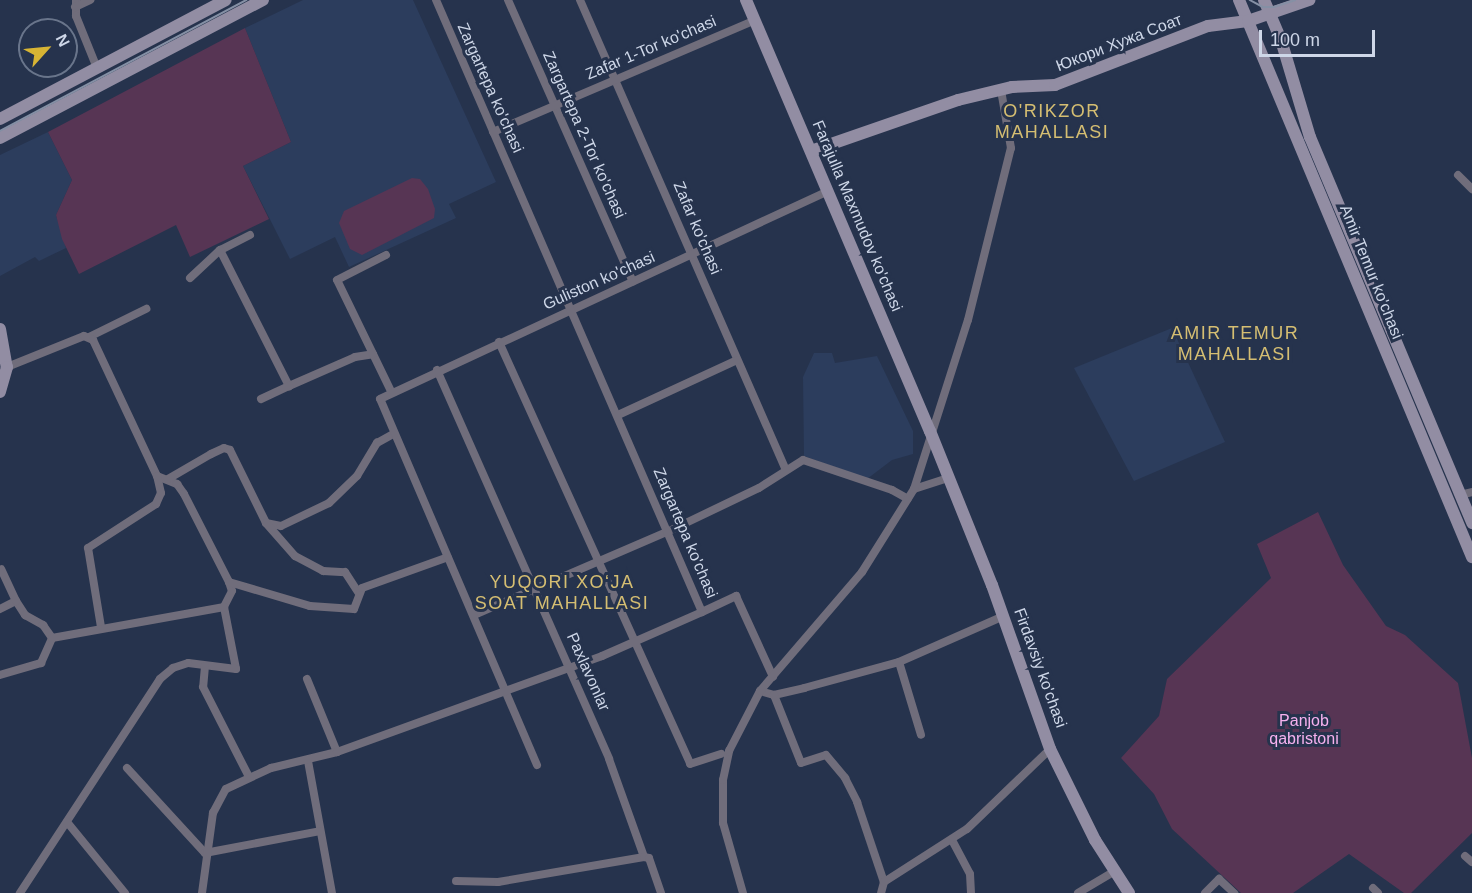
<!DOCTYPE html>
<meta charset="utf-8">
<style>
body{margin:0}
#map{position:relative;width:1472px;height:893px;overflow:hidden;background:#26334d;font-family:Arial,sans-serif}
div>[style]{position:absolute}
[style*='--x']{left:calc(var(--x)*1px);top:calc(var(--y)*1px);width:calc(var(--w)*1px);rotate:calc(var(--a)*1deg)}
.built>*{inset:0;background:#2c3d5d}
.green>*{inset:0;background:#573554}
.street>*{height:8px;margin:-4px;padding:0 4px;transform-origin:4px;border-radius:4px;background:#706d7b}
.secondary>*{height:12px;margin:-6px;padding:0 6px;transform-origin:6px;border-radius:6px;background:#928da3}
.tram>*{height:1.5px;margin:-0.75px;padding:0 0.75px;transform-origin:0.75px;border-radius:0.75px;background:#8590a5}
span{translate:-50% -50%;white-space:nowrap;text-align:center;line-height:1.15;-webkit-text-stroke:6px #26334d;paint-order:stroke}
.street-label{font-size:16px;color:#ced7e8}
.park-label{font-size:16px;color:#f6b1ef}
.neighbourhood-label{font-size:18px;color:#d5be72;letter-spacing:1.5px}
.north{position:absolute;left:18px;top:18px;width:60px;height:60px;box-sizing:border-box;background:#26334d;border:2px solid #69758b;border-radius:50%;rotate:63deg;font-size:16px;font-weight:700;line-height:24px;text-align:center;color:#ced7e8}
.north::after{content:'';display:block;margin:auto;width:21px;height:27px;background:#d7b434;clip-path:polygon(50% 0,100% 100%,50% 72%,0 100%)}
.scale{position:absolute;left:1259px;top:30px;width:116px;height:27px;box-sizing:border-box;border:3px solid #ced7e8;border-top:0;padding-left:8px;font-size:18px;line-height:21px;white-space:nowrap;color:#ced7e8;-webkit-text-stroke:4px #26334d;paint-order:stroke}
</style>
<div id="map">
<div class="built">
<div style="clip-path:polygon(303px 0,413px 0,496px 182px,449px 204px,456px 218px,349px 267px,335px 237px,290px 259px,243px 166px,291px 142px,245px 28px)"></div>
<div style="clip-path:polygon(48px 132px,72px 180px,56px 215px,66px 248px,39px 261px,35px 257px,0 276px,0 155px)"></div>
<div style="clip-path:polygon(1172px 328px,1225px 442px,1134px 481px,1074px 368px)"></div>
<div style="clip-path:polygon(814px 353px,832px 353px,835px 363px,877px 356px,913px 431px,913px 454px,892px 460px,867px 479px,804px 456px,803px 377px)"></div>
</div>
<div class="green">
<div style="clip-path:polygon(245px 28px,291px 142px,243px 166px,269px 219px,190px 257px,176px 225px,79px 274px,62px 239px,56px 215px,72px 180px,48px 132px)"></div>
<div style="clip-path:polygon(412px 178px,420px 179px,428px 189px,435px 209px,434px 218px,362px 255px,350px 249px,339px 223px,344px 211px)"></div>
<div style="clip-path:polygon(1318px 512px,1343px 565px,1386px 626px,1405px 635px,1458px 683px,1472px 758px,1472px 833px,1411px 893px,1404px 893px,1349px 854px,1293px 893px,1241px 893px,1172px 829px,1154px 794px,1121px 758px,1159px 716px,1167px 679px,1271px 578px,1257px 544px)"></div>
</div>
<div class="street">
<div style="--x:76;--y:0;--w:16;--a:90"></div>
<div style="--x:76;--y:16;--w:56;--a:68"></div>
<div style="--x:508;--y:0;--w:308;--a:66.1"></div>
<div style="--x:580;--y:0;--w:511;--a:66.34"></div>
<div style="--x:75;--y:7;--w:17;--a:-25"></div>
<div style="--x:493;--y:132;--w:285;--a:-23.1"></div>
<div style="--x:1458;--y:175;--w:20;--a:45"></div>
<div style="--x:250;--y:235;--w:34;--a:153"></div>
<div style="--x:220;--y:250;--w:153;--a:63.1"></div>
<div style="--x:289;--y:386;--w:72;--a:-23.7"></div>
<div style="--x:355;--y:357;--w:18;--a:-9"></div>
<div style="--x:373;--y:354;--w:41;--a:64.1"></div>
<div style="--x:190;--y:278;--w:41;--a:-43"></div>
<div style="--x:89;--y:337;--w:64;--a:-26.2"></div>
<div style="--x:499;--y:342;--w:463;--a:65.6"></div>
<div style="--x:690;--y:764;--w:33;--a:-18"></div>
<div style="--x:373;--y:354;--w:82;--a:-115.9"></div>
<div style="--x:337;--y:280;--w:55;--a:-27"></div>
<div style="--x:7;--y:367;--w:83;--a:-21.9"></div>
<div style="--x:84;--y:336;--w:10;--a:24"></div>
<div style="--x:93;--y:340;--w:150;--a:64.8"></div>
<div style="--x:157;--y:476;--w:22;--a:22"></div>
<div style="--x:177;--y:484;--w:12;--a:55"></div>
<div style="--x:184;--y:494;--w:99;--a:62.9"></div>
<div style="--x:229;--y:582;--w:9;--a:72"></div>
<div style="--x:232;--y:591;--w:18;--a:117"></div>
<div style="--x:224;--y:607;--w:63;--a:79"></div>
<div style="--x:236;--y:669;--w:48;--a:-172.9"></div>
<div style="--x:188;--y:663;--w:16;--a:162"></div>
<div style="--x:173;--y:668;--w:17;--a:140"></div>
<div style="--x:160;--y:679;--w:256;--a:123.2"></div>
<div style="--x:437;--y:370;--w:425;--a:66.1"></div>
<div style="--x:609;--y:759;--w:104;--a:70.3"></div>
<div style="--x:261;--y:399;--w:31;--a:-25"></div>
<div style="--x:618;--y:415;--w:131;--a:-24.8"></div>
<div style="--x:168;--y:479;--w:50;--a:-30.2"></div>
<div style="--x:211;--y:454;--w:14;--a:-25"></div>
<div style="--x:224;--y:448;--w:6;--a:18"></div>
<div style="--x:230;--y:450;--w:81;--a:63.7"></div>
<div style="--x:266;--y:523;--w:15;--a:11"></div>
<div style="--x:281;--y:526;--w:53;--a:-25.6"></div>
<div style="--x:329;--y:503;--w:39;--a:-44"></div>
<div style="--x:357;--y:476;--w:39;--a:-59"></div>
<div style="--x:377;--y:443;--w:18;--a:-29"></div>
<div style="--x:914;--y:489;--w:35;--a:-18"></div>
<div style="--x:1460;--y:495;--w:12;--a:-14"></div>
<div style="--x:266;--y:523;--w:44;--a:48.7"></div>
<div style="--x:295;--y:556;--w:32;--a:28"></div>
<div style="--x:323;--y:571;--w:22;--a:3"></div>
<div style="--x:345;--y:572;--w:24;--a:57"></div>
<div style="--x:229;--y:582;--w:84;--a:16.5"></div>
<div style="--x:310;--y:606;--w:44;--a:3.9"></div>
<div style="--x:354;--y:609;--w:22;--a:-69"></div>
<div style="--x:362;--y:588;--w:91;--a:-19.8"></div>
<div style="--x:16;--y:601;--w:17;--a:57"></div>
<div style="--x:25;--y:615;--w:21;--a:29"></div>
<div style="--x:43;--y:625;--w:16;--a:55"></div>
<div style="--x:0;--y:609;--w:18;--a:-27"></div>
<div style="--x:16;--y:601;--w:35;--a:-115"></div>
<div style="--x:702;--y:612;--w:38;--a:-25"></div>
<div style="--x:736;--y:596;--w:89;--a:65.4"></div>
<div style="--x:474;--y:615;--w:210;--a:-23.3"></div>
<div style="--x:667;--y:532;--w:102;--a:-25.6"></div>
<div style="--x:759;--y:488;--w:52;--a:-32.5"></div>
<div style="--x:803;--y:460;--w:94;--a:18.6"></div>
<div style="--x:892;--y:490;--w:18;--a:29"></div>
<div style="--x:101;--y:627;--w:80;--a:-99.3"></div>
<div style="--x:88;--y:548;--w:81;--a:-32.9"></div>
<div style="--x:156;--y:504;--w:12;--a:-66"></div>
<div style="--x:161;--y:493;--w:17;--a:-103"></div>
<div style="--x:899;--y:662;--w:76;--a:73.2"></div>
<div style="--x:205;--y:666;--w:21;--a:95"></div>
<div style="--x:203;--y:687;--w:101;--a:62.9"></div>
<div style="--x:0;--y:675;--w:43;--a:-16.3"></div>
<div style="--x:41;--y:663;--w:27;--a:-66"></div>
<div style="--x:52;--y:638;--w:175;--a:-10.2"></div>
<div style="--x:307;--y:679;--w:79;--a:67.7"></div>
<div style="--x:760;--y:691;--w:15;--a:16"></div>
<div style="--x:774;--y:695;--w:31;--a:-13"></div>
<div style="--x:804;--y:688;--w:98;--a:-15.3"></div>
<div style="--x:899;--y:662;--w:115;--a:-23.7"></div>
<div style="--x:774;--y:695;--w:73;--a:68.3"></div>
<div style="--x:801;--y:763;--w:26;--a:-18"></div>
<div style="--x:826;--y:755;--w:30;--a:50"></div>
<div style="--x:845;--y:778;--w:27;--a:63"></div>
<div style="--x:857;--y:802;--w:84;--a:71.4"></div>
<div style="--x:884;--y:882;--w:11;--a:105"></div>
<div style="--x:308;--y:761;--w:134;--a:79.7"></div>
<div style="--x:537;--y:765;--w:398;--a:-113.2"></div>
<div style="--x:380;--y:399;--w:494;--a:-24.9"></div>
<div style="--x:127;--y:768;--w:115;--a:47.5"></div>
<div style="--x:205;--y:853;--w:117;--a:-10.8"></div>
<div style="--x:67;--y:822;--w:92;--a:50.8"></div>
<div style="--x:952;--y:840;--w:38;--a:62"></div>
<div style="--x:970;--y:874;--w:19;--a:87"></div>
<div style="--x:1465;--y:856;--w:9;--a:41"></div>
<div style="--x:456;--y:881;--w:42;--a:1.4"></div>
<div style="--x:498;--y:882;--w:148;--a:-9.7"></div>
<div style="--x:644;--y:857;--w:5;--a:11"></div>
<div style="--x:649;--y:858;--w:37;--a:71"></div>
<div style="--x:884;--y:882;--w:98;--a:-32.6"></div>
<div style="--x:967;--y:829;--w:115;--a:-43.9"></div>
<div style="--x:1373;--y:888;--w:7;--a:45"></div>
<div style="--x:202;--y:893;--w:81;--a:-82.2"></div>
<div style="--x:213;--y:813;--w:27;--a:-62"></div>
<div style="--x:226;--y:789;--w:50;--a:-25"></div>
<div style="--x:271;--y:768;--w:68;--a:-13.6"></div>
<div style="--x:337;--y:752;--w:282;--a:-19.9"></div>
<div style="--x:602;--y:656;--w:109;--a:-23.7"></div>
<div style="--x:702;--y:612;--w:667;--a:-113.49"></div>
<div style="--x:743;--y:893;--w:73;--a:-105.9"></div>
<div style="--x:723;--y:823;--w:43;--a:-90"></div>
<div style="--x:723;--y:780;--w:30;--a:-78"></div>
<div style="--x:729;--y:751;--w:68;--a:-62.7"></div>
<div style="--x:760;--y:691;--w:157;--a:-49.4"></div>
<div style="--x:862;--y:572;--w:98;--a:-57.9"></div>
<div style="--x:914;--y:489;--w:177;--a:-72.3"></div>
<div style="--x:968;--y:320;--w:177;--a:-76"></div>
<div style="--x:1011;--y:148;--w:59;--a:-99.8"></div>
<div style="--x:1078;--y:893;--w:43;--a:-30.7"></div>
<div style="--x:1205;--y:893;--w:20;--a:-45"></div>
<div style="--x:1219;--y:879;--w:21;--a:43"></div>
</div>
<div class="secondary">
<div style="--x:746;--y:0;--w:469;--a:66.9"></div>
<div style="--x:930;--y:431;--w:166;--a:68.1"></div>
<div style="--x:992;--y:585;--w:174;--a:70.5"></div>
<div style="--x:1050;--y:749;--w:102;--a:63.7"></div>
<div style="--x:1095;--y:840;--w:63;--a:57.3"></div>
<div style="--x:1239;--y:0;--w:604;--a:67.3"></div>
<div style="--x:1264;--y:0;--w:43;--a:67"></div>
<div style="--x:1281;--y:40;--w:101;--a:73.4"></div>
<div style="--x:1310;--y:137;--w:419;--a:67.2"></div>
<div style="--x:0;--y:119;--w:255;--a:-27.8"></div>
<div style="--x:0;--y:138;--w:297;--a:-27.7"></div>
<div style="--x:811;--y:151;--w:156;--a:-19.1"></div>
<div style="--x:958;--y:100;--w:56;--a:-13.5"></div>
<div style="--x:1012;--y:87;--w:43;--a:-2.7"></div>
<div style="--x:1055;--y:85;--w:164;--a:-21.1"></div>
<div style="--x:1208;--y:26;--w:40;--a:-7.1"></div>
<div style="--x:1248;--y:21;--w:65;--a:-19"></div>
<div style="--x:0;--y:329;--w:39;--a:80"></div>
<div style="--x:7;--y:367;--w:26;--a:106"></div>
</div>
<div class="tram">
<div style="--x:1250;--y:0;--w:15;--a:28"></div>
<div style="--x:1263;--y:7;--w:11;--a:0"></div>
<div style="--x:1274;--y:7;--w:22;--a:-18"></div>
<div style="--x:0;--y:131;--w:279;--a:-28"></div>
</div>
<div class="street-label">
<span style="left:1119px;top:43px;rotate:-21deg">Юкори Хужа Соат</span>
<span style="left:651px;top:48px;rotate:-23deg">Zafar 1-Tor ko'chasi</span>
<span style="left:490px;top:88px;rotate:66deg">Zargartepa ko'chasi</span>
<span style="left:584px;top:135px;rotate:66deg">Zargartepa 2-Tor ko'chasi</span>
<span style="left:857px;top:216px;rotate:67deg">Farajulla Maxmudov ko'chasi</span>
<span style="left:697px;top:228px;rotate:67deg">Zafar ko'chasi</span>
<span style="left:1371px;top:272px;rotate:68deg">Amir Temur ko'chasi</span>
<span style="left:599px;top:281px;rotate:-24deg">Guliston ko'chasi</span>
<span style="left:685px;top:533px;rotate:67deg">Zargartepa ko'chasi</span>
<span style="left:1040px;top:668px;rotate:70deg">Firdavsiy ko'chasi</span>
<span style="left:588px;top:672px;rotate:66deg">Paxlavonlar</span>
</div>
<div class="park-label">
<span style="left:1304px;top:730px">Panjob<br>qabristoni</span>
</div>
<div class="neighbourhood-label">
<span style="left:1052px;top:122px">O'RIKZOR<br>MAHALLASI</span>
<span style="left:1235px;top:344px">AMIR TEMUR<br>MAHALLASI</span>
<span style="left:562px;top:593px">YUQORI XO‘JA<br>SOAT MAHALLASI</span>
</div>
<div class="north">N</div>
<div class="scale">100 m</div>
</div>
